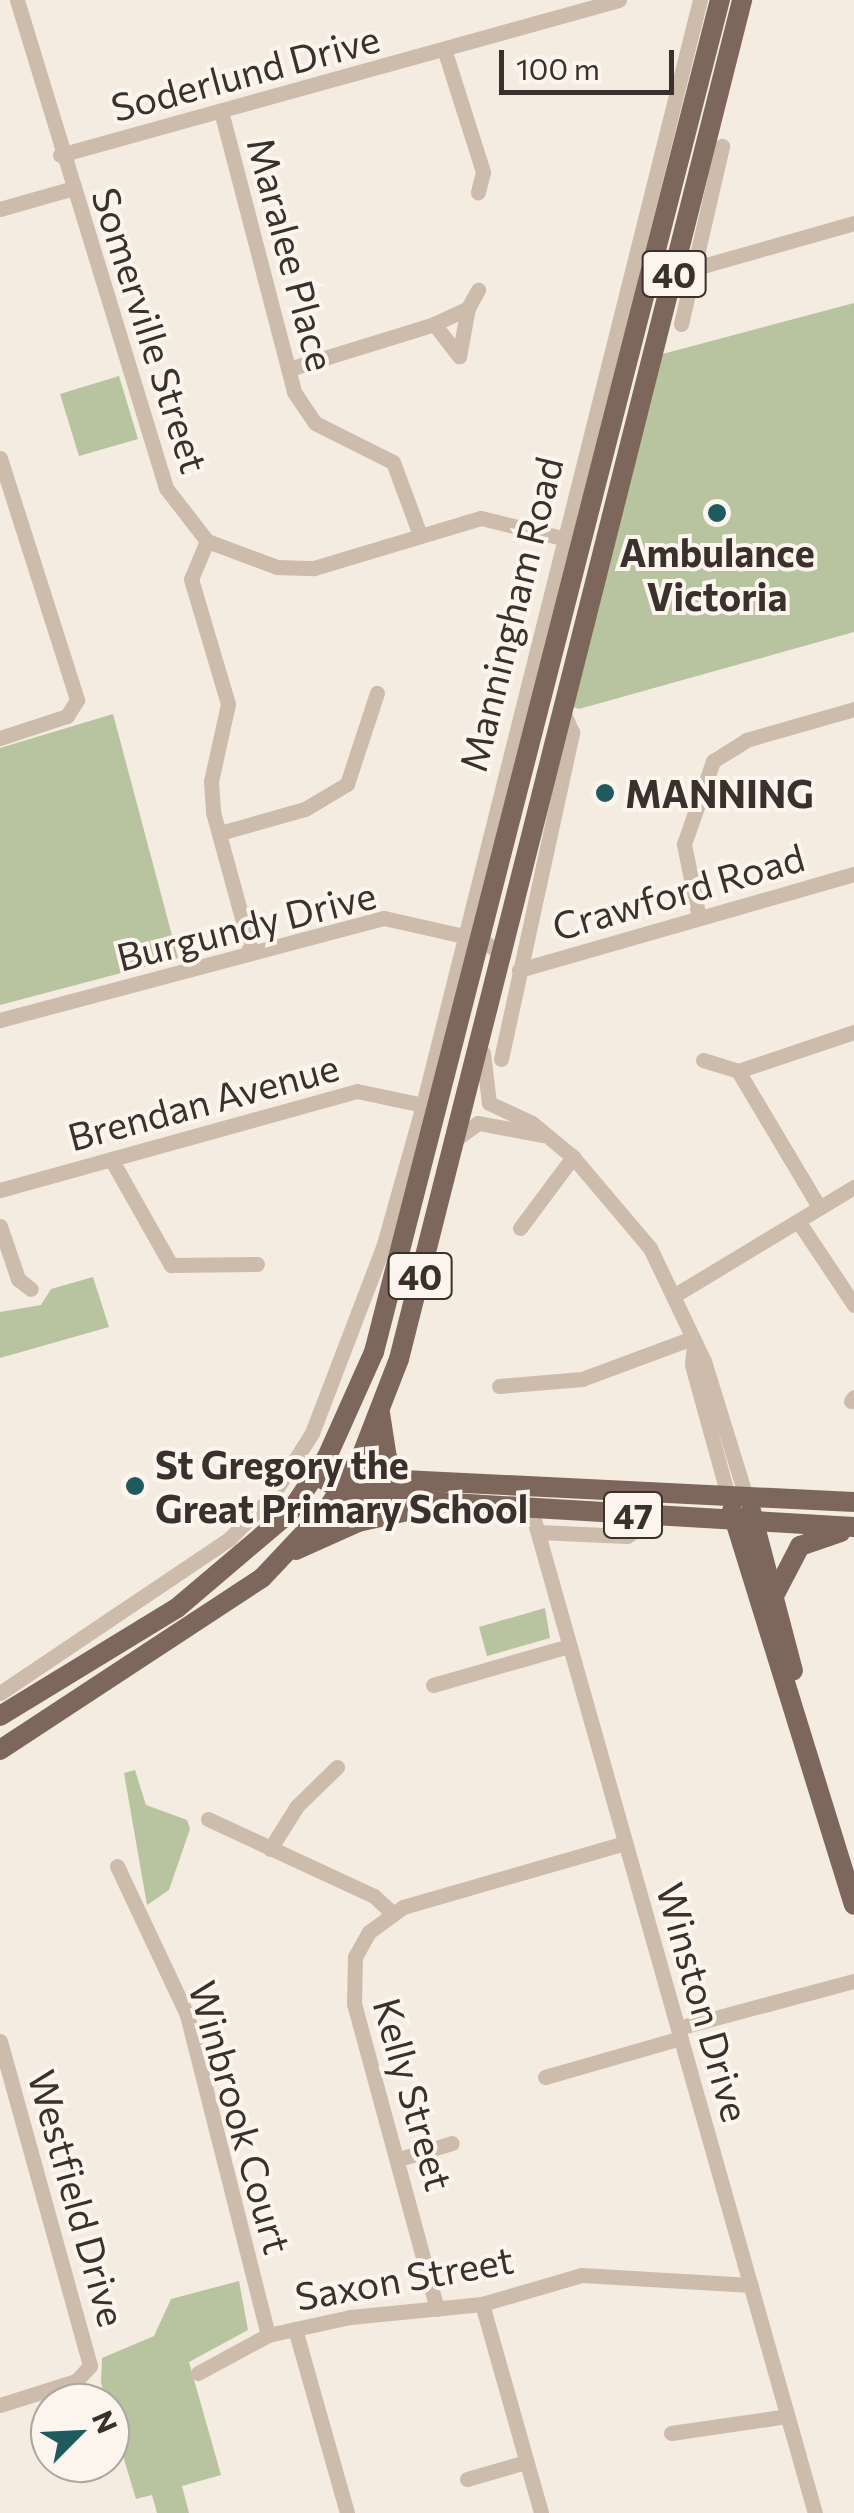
<!DOCTYPE html>
<style>
body{margin:0}
#map{position:relative;width:854px;height:2513px;overflow:hidden;background:#f4ebe1;font-family:Commissioner,sans-serif}
div>[style]{position:absolute}
[style*='--x']{left:calc(var(--x)*1px);top:calc(var(--y)*1px);width:calc(var(--w)*1px);rotate:calc(var(--a)*1deg)}
.green>*{inset:0;background:#b8c4a0}
.minor>*{height:15px;margin:-7.5px;padding:0 7.5px;transform-origin:7.5px;border-radius:7.5px;background:#cdbbac}
.major>*{height:20px;margin:-10px;padding:0 10px;transform-origin:10px;border-radius:10px;background:#7d675c}
.dots>*{width:28px;height:28px;translate:-50% -50%;box-sizing:border-box;border:5px solid #fbf5ee;border-radius:50%}
span{translate:-50% -50%;white-space:nowrap;text-align:center;line-height:1.15;-webkit-text-stroke:8px #fbf5ee;paint-order:stroke}
.shield-label span{padding:2px 8px;background:#fbf5ee;border:2px solid;border-radius:8px;-webkit-text-stroke-width:0}
.shield-label{font-size:35px;color:#3b302b;font-weight:700}
.street-label{font-size:38px;color:#3b302b}
.poi-label{font-size:38px;color:#3b302b;font-weight:700}
.left{translate:0 -50%;text-align:left}
.north{position:absolute;left:30px;top:2383px;width:100px;height:100px;box-sizing:border-box;background:#fbf5ee;border:2px solid #aea6a0;border-radius:50%;rotate:66deg;font-size:28px;font-weight:700;line-height:40px;text-align:center;color:#3b302b}
.north::after{content:'';display:block;margin:auto;width:35px;height:45px;background:#1f5a5e;clip-path:polygon(50% 0,100% 100%,50% 72%,0 100%)}
.scale{position:absolute;left:499px;top:50px;width:175px;height:45px;box-sizing:border-box;border:5px solid #3b302b;border-top:0;padding-left:12px;font-size:30px;line-height:35px;white-space:nowrap;color:#3b302b;-webkit-text-stroke:8px #fbf5ee;paint-order:stroke}
</style>
<div id="map">
<div class="green">
<div style="clip-path:polygon(854px 303px,854px 632px,579px 709px,568px 705px,655px 356px)"></div>
<div style="clip-path:polygon(119px 376px,138px 439px,79px 456px,60px 394px)"></div>
<div style="clip-path:polygon(113px 714px,178px 958px,0 1005px,0 748px)"></div>
<div style="clip-path:polygon(93px 1277px,109px 1327px,0 1358px,0 1312px,41px 1305px,51px 1289px)"></div>
<div style="clip-path:polygon(545px 1608px,550px 1638px,487px 1656px,479px 1627px)"></div>
<div style="clip-path:polygon(135px 1770px,146px 1805px,187px 1820px,190px 1829px,169px 1890px,147px 1905px,124px 1773px)"></div>
<div style="clip-path:polygon(239px 2281px,248px 2330px,189px 2362px,221px 2475px,182px 2486px,189px 2513px,157px 2513px,152px 2495px,136px 2499px,101px 2383px,102px 2358px,154px 2336px,171px 2299px)"></div>
</div>
<div class="minor">
<div style="--x:17;--y:0;--w:510;--a:73.02"></div>
<div style="--x:166;--y:488;--w:67;--a:52.3"></div>
<div style="--x:207;--y:541;--w:75;--a:20.4"></div>
<div style="--x:277;--y:567;--w:37;--a:2"></div>
<div style="--x:314;--y:568;--w:174;--a:-16.7"></div>
<div style="--x:481;--y:518;--w:96;--a:13.9"></div>
<div style="--x:445;--y:52;--w:126;--a:72.4"></div>
<div style="--x:483;--y:172;--w:21;--a:104"></div>
<div style="--x:221;--y:111;--w:290;--a:75.4"></div>
<div style="--x:294;--y:392;--w:37;--a:56"></div>
<div style="--x:315;--y:423;--w:87;--a:26.6"></div>
<div style="--x:393;--y:462;--w:78;--a:69.7"></div>
<div style="--x:60;--y:155;--w:580;--a:-15.5"></div>
<div style="--x:0;--y:209;--w:73;--a:-15.9"></div>
<div style="--x:664;--y:264;--w:42;--a:1.4"></div>
<div style="--x:706;--y:265;--w:154;--a:-15.8"></div>
<div style="--x:434;--y:324;--w:41;--a:52"></div>
<div style="--x:459;--y:356;--w:49;--a:-79.4"></div>
<div style="--x:681;--y:324;--w:183;--a:-77"></div>
<div style="--x:289;--y:369;--w:152;--a:-17.2"></div>
<div style="--x:434;--y:324;--w:38;--a:-25"></div>
<div style="--x:468;--y:308;--w:21;--a:-61"></div>
<div style="--x:0;--y:458;--w:254;--a:72.3"></div>
<div style="--x:77;--y:700;--w:19;--a:122"></div>
<div style="--x:67;--y:716;--w:71;--a:161.8"></div>
<div style="--x:207;--y:541;--w:41;--a:112.8"></div>
<div style="--x:191;--y:579;--w:130;--a:73.5"></div>
<div style="--x:228;--y:704;--w:79;--a:102.4"></div>
<div style="--x:211;--y:781;--w:31;--a:86"></div>
<div style="--x:213;--y:812;--w:144;--a:74.7"></div>
<div style="--x:220;--y:833;--w:88;--a:-15.8"></div>
<div style="--x:305;--y:809;--w:49;--a:-30.8"></div>
<div style="--x:347;--y:784;--w:96;--a:-71.8"></div>
<div style="--x:699;--y:918;--w:76;--a:-101.5"></div>
<div style="--x:684;--y:844;--w:88;--a:-70.7"></div>
<div style="--x:713;--y:761;--w:39;--a:-32"></div>
<div style="--x:746;--y:740;--w:112;--a:-16"></div>
<div style="--x:519;--y:970;--w:348;--a:-16"></div>
<div style="--x:0;--y:1020;--w:397;--a:-14.9"></div>
<div style="--x:384;--y:918;--w:100;--a:12.7"></div>
<div style="--x:482;--y:940;--w:26;--a:36"></div>
<div style="--x:483;--y:1053;--w:50;--a:83.2"></div>
<div style="--x:489;--y:1103;--w:47;--a:24.9"></div>
<div style="--x:532;--y:1123;--w:53;--a:39.7"></div>
<div style="--x:573;--y:1157;--w:119;--a:49.8"></div>
<div style="--x:650;--y:1248;--w:125;--a:64.5"></div>
<div style="--x:704;--y:1361;--w:142;--a:72.8"></div>
<div style="--x:501;--y:1059;--w:335;--a:-77.7"></div>
<div style="--x:572;--y:732;--w:17;--a:-114"></div>
<div style="--x:703;--y:1060;--w:37;--a:17"></div>
<div style="--x:738;--y:1071;--w:122;--a:-18.6"></div>
<div style="--x:738;--y:1071;--w:158;--a:59.2"></div>
<div style="--x:456;--y:1139;--w:27;--a:-36"></div>
<div style="--x:478;--y:1123;--w:66;--a:10.5"></div>
<div style="--x:111;--y:1159;--w:122;--a:60.5"></div>
<div style="--x:171;--y:1265;--w:86;--a:-0.7"></div>
<div style="--x:0;--y:1190;--w:370;--a:-15.5"></div>
<div style="--x:357;--y:1091;--w:67;--a:12"></div>
<div style="--x:798;--y:1221;--w:101;--a:56.3"></div>
<div style="--x:0;--y:1226;--w:56;--a:71.2"></div>
<div style="--x:18;--y:1279;--w:16;--a:38"></div>
<div style="--x:520;--y:1228;--w:89;--a:-53.3"></div>
<div style="--x:675;--y:1295;--w:209;--a:-31.1"></div>
<div style="--x:694;--y:1345;--w:20;--a:96"></div>
<div style="--x:692;--y:1365;--w:136;--a:74.6"></div>
<div style="--x:499;--y:1386;--w:83;--a:-4.8"></div>
<div style="--x:582;--y:1379;--w:117;--a:-20.4"></div>
<div style="--x:851;--y:1401;--w:5;--a:-53"></div>
<div style="--x:531;--y:1509;--w:1043;--a:74.21"></div>
<div style="--x:538;--y:1532;--w:89;--a:2.6"></div>
<div style="--x:627;--y:1536;--w:37;--a:-33"></div>
<div style="--x:433;--y:1685;--w:141;--a:-16"></div>
<div style="--x:0;--y:1693;--w:276;--a:-33.9"></div>
<div style="--x:229;--y:1539;--w:61;--a:-45"></div>
<div style="--x:272;--y:1496;--w:75;--a:-57.6"></div>
<div style="--x:312;--y:1433;--w:202;--a:-69.1"></div>
<div style="--x:384;--y:1244;--w:144;--a:-74.3"></div>
<div style="--x:423;--y:1105;--w:1139;--a:-75.93"></div>
<div style="--x:208;--y:1819;--w:183;--a:24.9"></div>
<div style="--x:374;--y:1896;--w:23;--a:43"></div>
<div style="--x:270;--y:1849;--w:51;--a:-57.9"></div>
<div style="--x:297;--y:1806;--w:56;--a:-44.3"></div>
<div style="--x:117;--y:1866;--w:165;--a:64.8"></div>
<div style="--x:187;--y:2015;--w:330;--a:75.8"></div>
<div style="--x:678;--y:2028;--w:182;--a:-15"></div>
<div style="--x:0;--y:2041;--w:337;--a:74.5"></div>
<div style="--x:90;--y:2366;--w:21;--a:133"></div>
<div style="--x:76;--y:2381;--w:80;--a:162.5"></div>
<div style="--x:545;--y:2077;--w:141;--a:-16"></div>
<div style="--x:399;--y:2159;--w:55;--a:-16.8"></div>
<div style="--x:482;--y:2304;--w:217;--a:74.2"></div>
<div style="--x:437;--y:2309;--w:316;--a:-105.2"></div>
<div style="--x:354;--y:2004;--w:47;--a:-88.8"></div>
<div style="--x:355;--y:1957;--w:29;--a:-61"></div>
<div style="--x:369;--y:1932;--w:42;--a:-36.3"></div>
<div style="--x:403;--y:1907;--w:231;--a:-16.1"></div>
<div style="--x:295;--y:2329;--w:191;--a:74.2"></div>
<div style="--x:198;--y:2373;--w:80;--a:-28.5"></div>
<div style="--x:268;--y:2335;--w:84;--a:-12.4"></div>
<div style="--x:350;--y:2317;--w:133;--a:-5.6"></div>
<div style="--x:482;--y:2304;--w:104;--a:-16.2"></div>
<div style="--x:582;--y:2275;--w:169;--a:3.4"></div>
<div style="--x:671;--y:2433;--w:117;--a:-8.3"></div>
<div style="--x:467;--y:2479;--w:61;--a:-16.1"></div>
</div>
<div class="major">
<div style="--x:380;--y:1413;--w:46;--a:81.2"></div>
<div style="--x:387;--y:1458;--w:27;--a:54"></div>
<div style="--x:343;--y:1468;--w:61;--a:11.3"></div>
<div style="--x:403;--y:1480;--w:452;--a:2.8"></div>
<div style="--x:316;--y:1475;--w:29;--a:31"></div>
<div style="--x:341;--y:1490;--w:111;--a:6.7"></div>
<div style="--x:451;--y:1503;--w:404;--a:3.4"></div>
<div style="--x:732;--y:1511;--w:412;--a:72.8"></div>
<div style="--x:751;--y:1511;--w:165;--a:75.3"></div>
<div style="--x:296;--y:1550;--w:68;--a:-24.3"></div>
<div style="--x:358;--y:1522;--w:69;--a:-12.6"></div>
<div style="--x:775;--y:1594;--w:54;--a:-62.5"></div>
<div style="--x:800;--y:1546;--w:43;--a:-18.9"></div>
<div style="--x:0;--y:1716;--w:207;--a:-31.4"></div>
<div style="--x:177;--y:1608;--w:148;--a:-40.3"></div>
<div style="--x:290;--y:1512;--w:66;--a:-56.1"></div>
<div style="--x:327;--y:1457;--w:115;--a:-65.9"></div>
<div style="--x:374;--y:1352;--w:1396;--a:-75.65"></div>
<div style="--x:0;--y:1750;--w:313;--a:-33.3"></div>
<div style="--x:262;--y:1578;--w:96;--a:-46.7"></div>
<div style="--x:328;--y:1508;--w:61;--a:-57.1"></div>
<div style="--x:361;--y:1457;--w:105;--a:-68.8"></div>
<div style="--x:399;--y:1359;--w:1402;--a:-75.83"></div>
</div>
<div class="dots">
<div style="left:717px;top:513px;background:#1f5a5e"></div>
<div style="left:605px;top:793px;background:#1f5a5e"></div>
<div style="left:135px;top:1486px;background:#1f5a5e"></div>
</div>
<div class="shield-label">
<span style="left:674px;top:274px">40</span>
<span style="left:420px;top:1276px">40</span>
<span style="left:633px;top:1515px">47</span>
</div>
<div class="street-label">
<span style="left:245px;top:72px;rotate:-15deg">Soderlund Drive</span>
<span style="left:292px;top:254px;rotate:75deg">Maralee Place</span>
<span style="left:151px;top:330px;rotate:72deg">Somerville Street</span>
<span style="left:510px;top:614px;rotate:-76deg">Manningham Road</span>
<span style="left:678px;top:891px;rotate:-16deg">Crawford Road</span>
<span style="left:246px;top:925px;rotate:-14deg">Burgundy Drive</span>
<span style="left:203px;top:1101px;rotate:-15deg">Brendan Avenue</span>
<span style="left:704px;top:2002px;rotate:74deg">Winston Drive</span>
<span style="left:414px;top:2094px;rotate:74deg">Kelly Street</span>
<span style="left:241px;top:2117px;rotate:74deg">Winbrook Court</span>
<span style="left:78px;top:2198px;rotate:74deg">Westfield Drive</span>
<span style="left:404px;top:2277px;rotate:-10deg">Saxon Street</span>
</div>
<div class="poi-label">
<span style="left:717px;top:574px">Ambulance<br>Victoria</span>
<span class="left" style="left:625px;top:793px">MANNING</span>
<span class="left" style="left:155px;top:1486px">St Gregory the<br>Great Primary School</span>
</div>
<div class="north">N</div>
<div class="scale">100 m</div>
</div>
